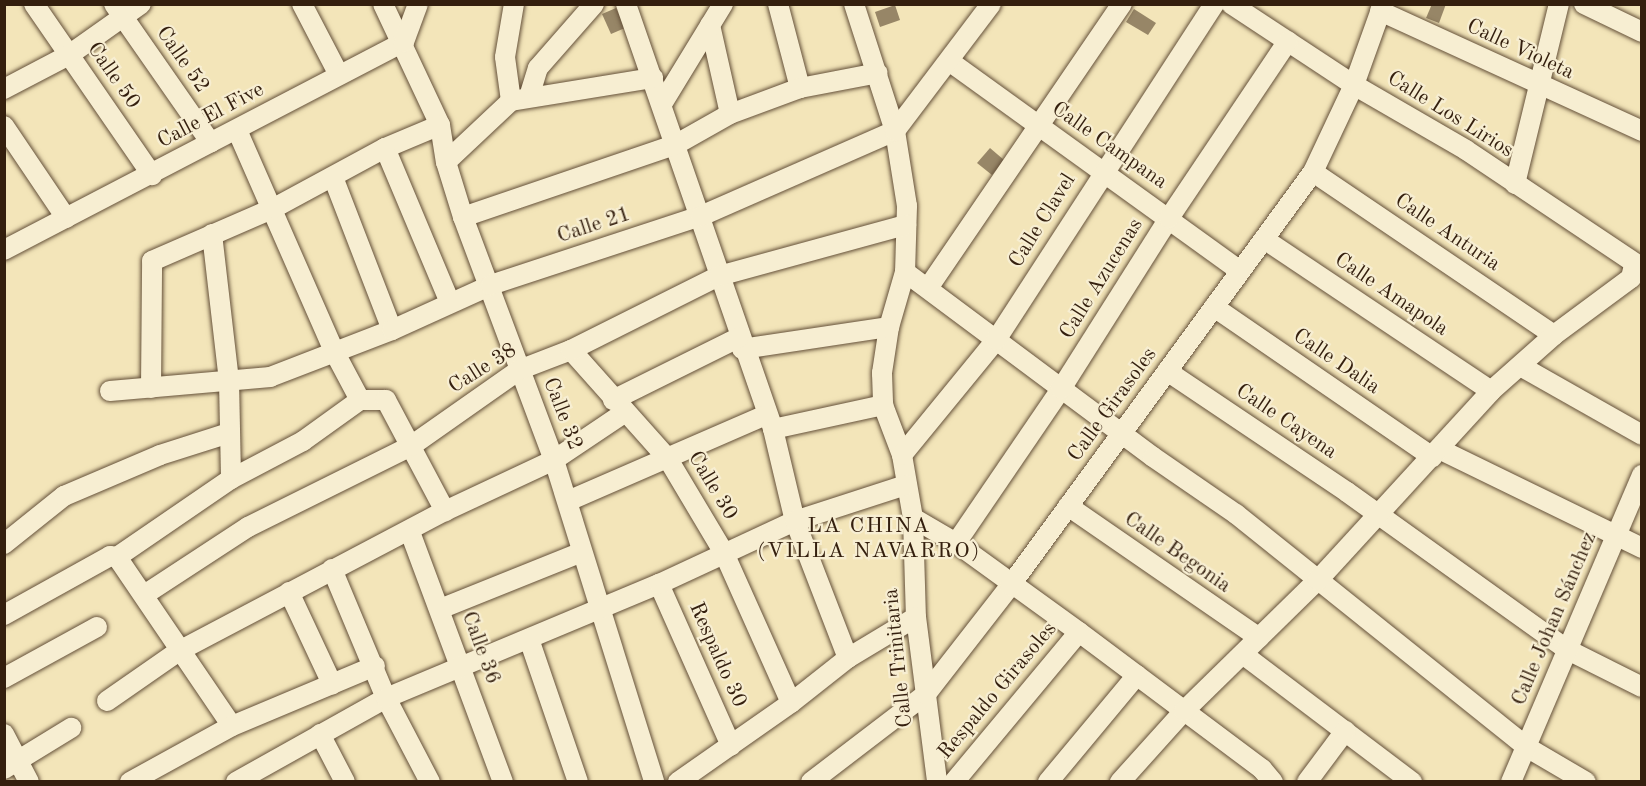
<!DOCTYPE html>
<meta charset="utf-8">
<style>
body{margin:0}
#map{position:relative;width:1646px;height:786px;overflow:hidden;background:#f3e5b9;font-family:"Old Standard TT",serif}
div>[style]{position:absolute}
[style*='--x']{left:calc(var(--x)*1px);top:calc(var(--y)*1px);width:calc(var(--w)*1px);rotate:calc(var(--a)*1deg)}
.building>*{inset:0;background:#978667}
.roads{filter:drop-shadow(0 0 2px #645039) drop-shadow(0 0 2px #645039)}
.minor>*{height:20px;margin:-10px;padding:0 10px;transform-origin:10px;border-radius:10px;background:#f7eed2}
span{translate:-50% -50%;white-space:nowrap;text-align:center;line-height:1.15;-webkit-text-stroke:4.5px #f7eed2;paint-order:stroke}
.street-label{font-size:21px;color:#341f0e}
.neighbourhood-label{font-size:22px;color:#341f0e;letter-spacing:1.5px}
.frame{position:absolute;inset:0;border:6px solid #341f0e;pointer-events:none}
</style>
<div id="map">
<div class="building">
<div style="clip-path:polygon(1432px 4px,1446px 4px,1439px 23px,1426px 18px)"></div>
<div style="clip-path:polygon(895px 5px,900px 20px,880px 27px,875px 12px)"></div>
<div style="clip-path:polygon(616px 8px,625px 28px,611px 34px,602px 14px)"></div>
<div style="clip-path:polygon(1134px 9px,1156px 23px,1148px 35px,1126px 22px)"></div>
<div style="clip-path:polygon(990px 148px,1004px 160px,992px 175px,977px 163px)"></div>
</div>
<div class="roads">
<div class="minor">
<div style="--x:34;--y:4;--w:208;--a:55.4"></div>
<div style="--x:114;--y:4;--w:169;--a:55.1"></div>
<div style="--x:302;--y:4;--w:80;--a:62.5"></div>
<div style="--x:383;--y:4;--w:134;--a:64.8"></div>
<div style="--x:440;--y:125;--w:37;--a:81"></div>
<div style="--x:446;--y:162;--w:58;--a:72.8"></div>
<div style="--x:463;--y:217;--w:259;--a:69.5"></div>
<div style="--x:554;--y:460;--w:337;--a:72.7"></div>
<div style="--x:626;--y:4;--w:450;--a:70.9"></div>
<div style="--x:773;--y:429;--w:95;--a:76.6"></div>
<div style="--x:795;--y:521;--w:147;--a:68.9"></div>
<div style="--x:778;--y:4;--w:87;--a:75.3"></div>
<div style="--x:854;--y:4;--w:133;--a:72.1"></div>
<div style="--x:895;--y:131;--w:76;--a:80.9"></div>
<div style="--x:907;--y:206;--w:66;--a:91.7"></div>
<div style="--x:905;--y:272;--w:57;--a:106.2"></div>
<div style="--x:889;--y:327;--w:47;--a:98.7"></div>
<div style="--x:882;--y:373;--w:32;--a:88"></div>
<div style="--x:883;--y:405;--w:53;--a:69.2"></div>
<div style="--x:902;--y:455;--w:64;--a:80.1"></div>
<div style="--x:913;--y:518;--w:99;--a:88.3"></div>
<div style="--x:916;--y:617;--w:166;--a:82.7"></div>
<div style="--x:1231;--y:4;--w:147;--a:33.4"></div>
<div style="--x:1354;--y:85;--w:129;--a:30.1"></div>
<div style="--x:1466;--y:150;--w:212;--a:33.8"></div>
<div style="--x:1584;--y:4;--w:64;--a:25.8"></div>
<div style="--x:1380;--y:11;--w:288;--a:24.6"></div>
<div style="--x:710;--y:25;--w:91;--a:77.3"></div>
<div style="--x:949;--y:61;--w:359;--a:35.8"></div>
<div style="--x:4;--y:89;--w:73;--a:-27.6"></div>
<div style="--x:69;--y:55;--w:88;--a:-35.3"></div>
<div style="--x:529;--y:97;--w:30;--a:-73"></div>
<div style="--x:538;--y:68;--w:85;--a:-48.8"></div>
<div style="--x:511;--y:101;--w:144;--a:-9.2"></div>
<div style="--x:662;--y:104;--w:117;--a:-58.6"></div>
<div style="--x:440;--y:125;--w:60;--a:157.3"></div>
<div style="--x:385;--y:148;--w:168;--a:67.2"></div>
<div style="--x:4;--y:126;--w:111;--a:56"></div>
<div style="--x:237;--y:130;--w:244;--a:66.3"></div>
<div style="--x:335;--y:353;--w:53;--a:62"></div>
<div style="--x:360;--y:400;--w:26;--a:0"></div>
<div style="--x:386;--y:400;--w:126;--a:62"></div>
<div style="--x:446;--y:162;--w:89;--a:-43.2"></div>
<div style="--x:511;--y:101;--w:44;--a:-97.8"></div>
<div style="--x:505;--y:57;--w:54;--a:-80.4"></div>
<div style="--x:1313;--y:172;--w:291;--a:34.1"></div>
<div style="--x:333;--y:177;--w:164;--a:68.9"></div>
<div style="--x:1515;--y:184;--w:185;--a:-76.3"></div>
<div style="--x:463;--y:217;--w:224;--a:-18.8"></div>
<div style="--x:675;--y:145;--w:63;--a:-29.4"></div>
<div style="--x:730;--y:114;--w:75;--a:-20.4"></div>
<div style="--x:800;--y:88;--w:79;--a:-10.9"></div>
<div style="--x:212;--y:234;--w:148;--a:83.4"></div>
<div style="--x:229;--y:381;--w:98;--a:88.8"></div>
<div style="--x:1264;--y:239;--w:273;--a:33.8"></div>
<div style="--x:4;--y:250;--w:451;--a:-27.5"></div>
<div style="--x:404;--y:42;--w:40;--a:-69.8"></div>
<div style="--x:905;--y:272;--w:309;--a:36.7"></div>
<div style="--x:1153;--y:457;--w:101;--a:34.5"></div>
<div style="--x:1236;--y:514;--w:374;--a:38.7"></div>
<div style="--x:1528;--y:748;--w:67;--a:30.4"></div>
<div style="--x:928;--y:288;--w:344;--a:-55.7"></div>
<div style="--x:1214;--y:307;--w:265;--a:34.5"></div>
<div style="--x:742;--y:349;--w:149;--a:-8.5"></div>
<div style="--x:571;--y:350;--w:146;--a:48.3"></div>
<div style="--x:668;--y:459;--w:109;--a:59.2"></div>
<div style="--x:724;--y:553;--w:164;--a:65.9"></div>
<div style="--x:1522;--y:367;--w:138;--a:29.5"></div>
<div style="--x:1167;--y:371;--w:217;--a:33.9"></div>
<div style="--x:1347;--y:492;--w:269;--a:35.6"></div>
<div style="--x:1566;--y:649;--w:85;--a:26.6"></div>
<div style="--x:151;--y:388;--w:127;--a:-89.5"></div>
<div style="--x:152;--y:261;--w:133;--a:-23.5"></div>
<div style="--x:274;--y:208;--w:126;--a:-28.4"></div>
<div style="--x:110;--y:391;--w:161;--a:-5"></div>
<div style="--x:270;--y:377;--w:131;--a:-21.1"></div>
<div style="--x:392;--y:330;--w:109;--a:-24.4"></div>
<div style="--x:491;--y:285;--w:221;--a:-18.2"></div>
<div style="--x:701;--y:216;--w:212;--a:-23.7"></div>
<div style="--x:895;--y:131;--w:159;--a:-52.9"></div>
<div style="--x:613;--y:400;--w:140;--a:-26.4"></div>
<div style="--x:773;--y:429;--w:113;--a:-12.3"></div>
<div style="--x:1439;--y:449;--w:226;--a:26"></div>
<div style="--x:902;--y:455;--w:149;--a:-50.7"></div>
<div style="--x:996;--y:340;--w:401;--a:-57"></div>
<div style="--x:568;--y:501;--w:216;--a:-23.5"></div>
<div style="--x:1068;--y:506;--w:232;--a:34.6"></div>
<div style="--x:913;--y:518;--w:50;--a:30.2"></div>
<div style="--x:956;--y:543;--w:152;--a:35.9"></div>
<div style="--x:1079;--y:632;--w:229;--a:36.8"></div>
<div style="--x:1262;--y:769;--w:17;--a:50"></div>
<div style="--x:410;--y:532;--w:267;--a:69.6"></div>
<div style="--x:956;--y:543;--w:186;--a:-55.7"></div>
<div style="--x:1061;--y:389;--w:202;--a:-57.7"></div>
<div style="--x:1169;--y:218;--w:213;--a:-56.1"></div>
<div style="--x:4;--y:544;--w:77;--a:-38.7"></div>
<div style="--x:64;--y:496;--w:104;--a:-23.1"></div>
<div style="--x:160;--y:455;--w:72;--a:-17.7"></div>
<div style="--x:117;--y:557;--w:138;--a:-34.4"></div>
<div style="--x:231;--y:479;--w:81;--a:-27.8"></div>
<div style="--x:303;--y:441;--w:70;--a:-35.7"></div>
<div style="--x:332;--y:569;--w:140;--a:67.3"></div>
<div style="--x:386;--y:698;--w:95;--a:62.4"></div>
<div style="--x:659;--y:584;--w:177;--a:66"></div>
<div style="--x:289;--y:592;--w:102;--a:64.9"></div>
<div style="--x:144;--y:595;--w:124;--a:-33.2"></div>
<div style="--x:248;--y:527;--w:182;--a:-26.4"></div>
<div style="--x:411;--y:446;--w:132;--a:-35.1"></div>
<div style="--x:519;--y:370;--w:56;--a:-21"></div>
<div style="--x:571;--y:350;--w:165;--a:-26.6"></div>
<div style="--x:719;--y:276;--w:194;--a:-15.3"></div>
<div style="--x:440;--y:609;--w:153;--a:-21.9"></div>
<div style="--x:4;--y:615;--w:121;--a:-29.1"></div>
<div style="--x:110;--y:556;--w:7;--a:8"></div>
<div style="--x:117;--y:557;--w:204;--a:55.8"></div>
<div style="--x:529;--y:639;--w:151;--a:71.1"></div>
<div style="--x:1244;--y:655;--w:211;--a:37.1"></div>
<div style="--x:4;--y:678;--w:106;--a:-28.7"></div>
<div style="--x:107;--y:701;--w:88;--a:-34.8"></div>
<div style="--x:179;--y:651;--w:301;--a:-27.8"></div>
<div style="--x:445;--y:511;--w:120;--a:-25.1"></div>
<div style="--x:554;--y:460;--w:84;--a:-33.9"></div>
<div style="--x:4;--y:734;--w:54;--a:62.5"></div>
<div style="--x:320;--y:734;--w:54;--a:62.5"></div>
<div style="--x:4;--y:769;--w:79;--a:-31.5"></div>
<div style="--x:130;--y:782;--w:116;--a:-28.8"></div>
<div style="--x:232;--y:726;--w:155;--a:-22.8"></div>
<div style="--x:236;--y:782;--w:172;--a:-29.2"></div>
<div style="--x:386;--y:698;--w:296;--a:-22.7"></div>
<div style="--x:659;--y:584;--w:150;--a:-24.9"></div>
<div style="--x:795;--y:521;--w:117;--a:-18"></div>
<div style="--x:678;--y:782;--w:138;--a:-35"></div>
<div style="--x:791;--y:703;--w:73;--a:-38.3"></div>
<div style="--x:848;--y:658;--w:79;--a:-31.1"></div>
<div style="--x:811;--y:782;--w:145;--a:-37.4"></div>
<div style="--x:926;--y:694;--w:137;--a:-52.1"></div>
<div style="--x:1010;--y:586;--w:513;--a:-53.8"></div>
<div style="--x:1313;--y:172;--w:96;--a:-64.8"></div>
<div style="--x:1354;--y:85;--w:86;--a:-70.3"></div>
<div style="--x:954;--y:782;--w:195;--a:-50.2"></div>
<div style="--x:1048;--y:782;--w:139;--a:-50.2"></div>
<div style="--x:1120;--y:782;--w:96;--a:-48"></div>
<div style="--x:1184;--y:711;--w:187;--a:-44.4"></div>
<div style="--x:1318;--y:580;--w:256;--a:-47.5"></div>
<div style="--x:1491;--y:391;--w:84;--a:-41.6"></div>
<div style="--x:1554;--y:335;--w:96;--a:-36.5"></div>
<div style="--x:1631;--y:278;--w:13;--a:-77"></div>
<div style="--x:1307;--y:782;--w:64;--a:-53.3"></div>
<div style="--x:1511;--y:782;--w:334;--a:-66.9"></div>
</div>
</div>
<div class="street-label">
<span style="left:1520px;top:50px;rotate:25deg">Calle Violeta</span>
<span style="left:182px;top:60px;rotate:55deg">Calle 52</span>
<span style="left:113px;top:76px;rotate:55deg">Calle 50</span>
<span style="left:1450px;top:115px;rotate:32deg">Calle Los Lirios</span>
<span style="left:211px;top:116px;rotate:-28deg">Calle El Five</span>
<span style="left:1109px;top:146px;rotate:35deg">Calle Campana</span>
<span style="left:1043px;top:221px;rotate:-58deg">Calle Clavel</span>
<span style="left:594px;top:226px;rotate:-18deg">Calle 21</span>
<span style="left:1447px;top:233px;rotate:34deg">Calle Anturia</span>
<span style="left:1102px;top:279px;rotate:-58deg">Calle Azucenas</span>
<span style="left:1391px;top:295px;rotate:34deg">Calle Amapola</span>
<span style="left:1336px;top:362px;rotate:34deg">Calle Dalia</span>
<span style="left:483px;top:369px;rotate:-32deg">Calle 38</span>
<span style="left:1113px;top:405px;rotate:-54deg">Calle Girasoles</span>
<span style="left:562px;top:414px;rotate:69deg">Calle 32</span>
<span style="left:1286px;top:422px;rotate:34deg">Calle Cayena</span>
<span style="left:712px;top:486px;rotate:59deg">Calle 30</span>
<span style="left:1177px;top:553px;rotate:35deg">Calle Begonia</span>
<span style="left:1555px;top:619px;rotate:-67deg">Calle Johan Sánchez</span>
<span style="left:480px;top:648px;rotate:70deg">Calle 36</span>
<span style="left:717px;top:655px;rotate:66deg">Respaldo 30</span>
<span style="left:899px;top:658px;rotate:-96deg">Calle Trinitaria</span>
<span style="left:998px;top:691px;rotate:-50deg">Respaldo Girasoles</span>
</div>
<div class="neighbourhood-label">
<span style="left:869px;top:539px">LA CHINA<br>(VILLA NAVARRO)</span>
</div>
<div class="frame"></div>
</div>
